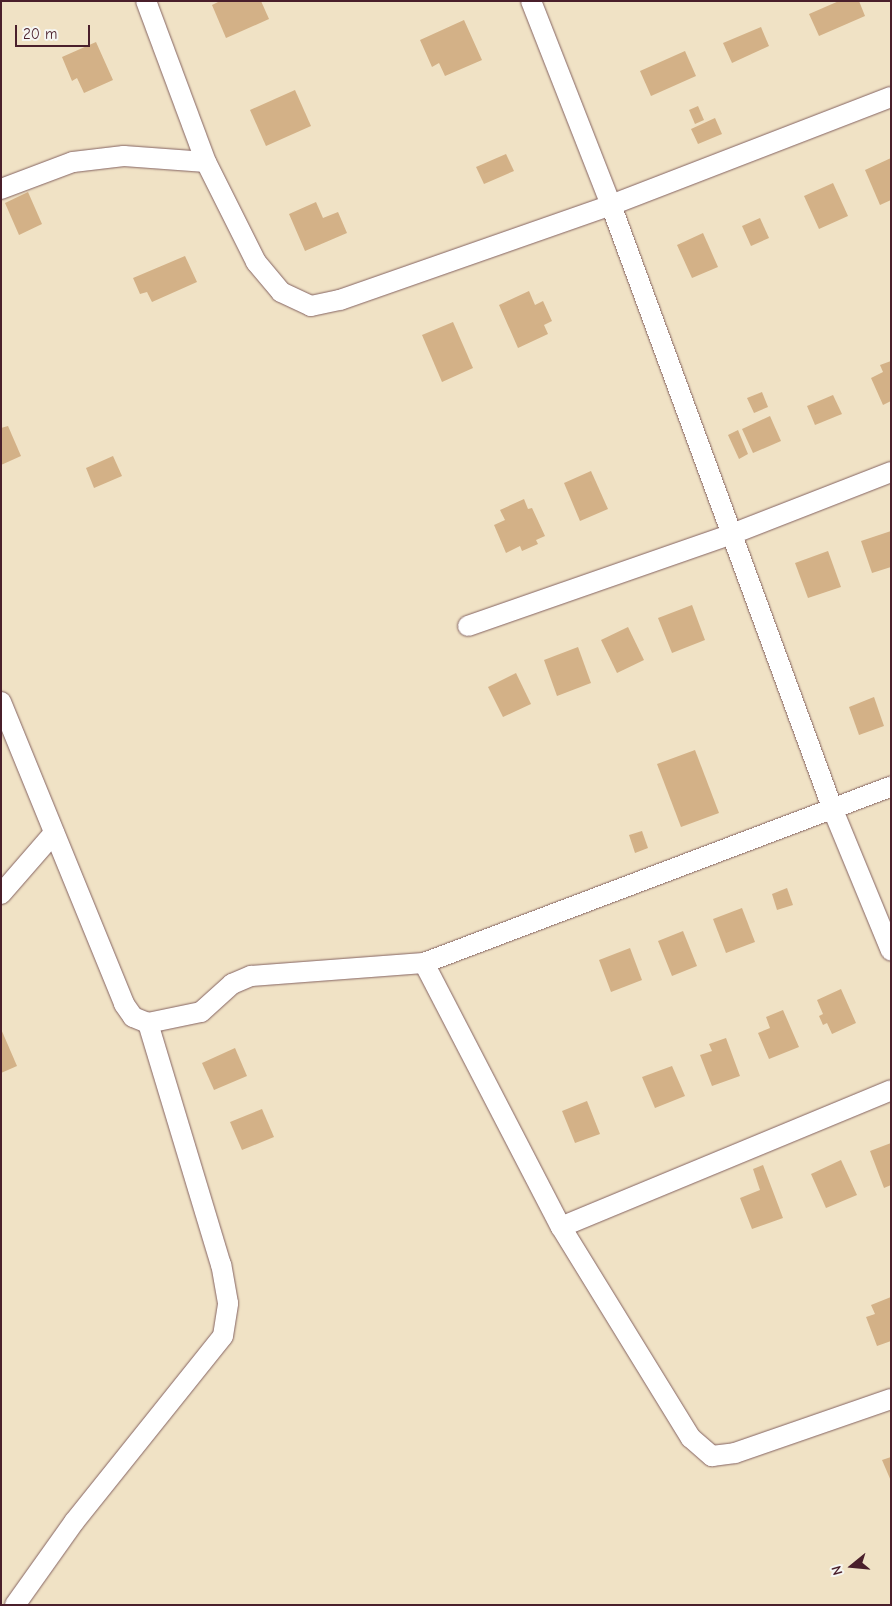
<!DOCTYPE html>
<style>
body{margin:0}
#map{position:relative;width:892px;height:1606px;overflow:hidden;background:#f0e2c5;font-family:"Comic Neue",sans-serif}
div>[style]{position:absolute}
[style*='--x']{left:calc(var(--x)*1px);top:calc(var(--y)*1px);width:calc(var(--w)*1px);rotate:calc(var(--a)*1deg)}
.building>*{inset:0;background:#d3b187}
.roads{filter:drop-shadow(0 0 1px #846361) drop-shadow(0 0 1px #846361)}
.street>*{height:20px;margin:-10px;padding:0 10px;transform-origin:10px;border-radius:10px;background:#fff}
span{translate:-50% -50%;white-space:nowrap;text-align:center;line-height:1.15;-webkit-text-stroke:4px #f6f6f2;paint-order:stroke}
.frame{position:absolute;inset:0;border:2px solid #4a1f2b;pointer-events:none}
.north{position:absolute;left:827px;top:1541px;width:50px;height:50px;-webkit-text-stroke:4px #f6f6f2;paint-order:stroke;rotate:253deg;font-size:14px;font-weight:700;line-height:20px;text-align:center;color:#4a1f2b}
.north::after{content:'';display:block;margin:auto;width:18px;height:22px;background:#4a1f2b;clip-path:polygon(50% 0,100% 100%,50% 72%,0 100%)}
.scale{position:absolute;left:15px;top:25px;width:75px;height:22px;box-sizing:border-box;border:2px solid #4a1f2b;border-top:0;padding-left:6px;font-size:15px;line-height:18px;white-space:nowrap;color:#4a1f2b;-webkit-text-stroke:4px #f6f6f2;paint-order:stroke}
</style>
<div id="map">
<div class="building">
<div style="clip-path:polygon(220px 1px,261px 1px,269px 19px,226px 38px,212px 5px)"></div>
<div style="clip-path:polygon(839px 1px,859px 1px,865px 16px,819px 36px,809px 14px)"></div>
<div style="clip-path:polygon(464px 20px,482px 60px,445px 76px,439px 63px,432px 67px,420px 40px)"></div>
<div style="clip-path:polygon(761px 27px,769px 46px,732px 63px,723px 43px)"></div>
<div style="clip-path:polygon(96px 42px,113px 80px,84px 93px,77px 78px,72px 81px,62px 57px)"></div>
<div style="clip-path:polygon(685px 51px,696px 76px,651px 96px,640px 71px)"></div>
<div style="clip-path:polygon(295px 90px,311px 126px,266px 146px,250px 110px)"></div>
<div style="clip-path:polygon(698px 106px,704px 120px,695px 124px,689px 110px)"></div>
<div style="clip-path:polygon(715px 118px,722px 134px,698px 144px,691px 129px)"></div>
<div style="clip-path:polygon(506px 154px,514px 171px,484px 184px,476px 167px)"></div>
<div style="clip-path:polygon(891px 158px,891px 200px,880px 205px,865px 170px)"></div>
<div style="clip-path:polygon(833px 183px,848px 216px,819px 229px,804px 196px)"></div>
<div style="clip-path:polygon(28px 192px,42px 224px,19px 235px,5px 203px)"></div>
<div style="clip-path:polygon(316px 202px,323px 218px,338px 212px,347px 233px,305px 251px,289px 214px)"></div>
<div style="clip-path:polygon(760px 218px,769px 238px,751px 246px,742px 226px)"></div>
<div style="clip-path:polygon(703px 233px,718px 267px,692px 278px,677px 245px)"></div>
<div style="clip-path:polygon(185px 256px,197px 282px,152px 302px,147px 292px,140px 294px,133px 278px)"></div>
<div style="clip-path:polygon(529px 291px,535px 305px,543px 301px,552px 321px,544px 325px,548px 334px,518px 348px,499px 305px)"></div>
<div style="clip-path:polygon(453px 322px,473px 368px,442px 382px,422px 335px)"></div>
<div style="clip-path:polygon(891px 361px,891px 401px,883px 405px,871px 378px,883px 372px,880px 365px)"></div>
<div style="clip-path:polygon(762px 392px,768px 407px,754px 413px,747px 398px)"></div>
<div style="clip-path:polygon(833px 395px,842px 414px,815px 425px,807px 406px)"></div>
<div style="clip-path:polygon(770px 416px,781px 441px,753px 453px,742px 429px)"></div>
<div style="clip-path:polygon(8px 426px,21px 456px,1px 465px,1px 428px)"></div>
<div style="clip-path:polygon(738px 430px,748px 454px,739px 459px,728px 435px)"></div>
<div style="clip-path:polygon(113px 456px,122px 476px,94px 488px,86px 468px)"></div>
<div style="clip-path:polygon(591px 471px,608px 509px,580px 521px,564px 483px)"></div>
<div style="clip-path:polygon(524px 499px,528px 509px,532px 508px,545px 536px,536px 540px,538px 544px,522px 551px,520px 546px,506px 553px,494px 525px,505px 520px,500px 510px)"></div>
<div style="clip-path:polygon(891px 531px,891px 567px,872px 573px,861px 541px)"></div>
<div style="clip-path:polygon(828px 551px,841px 587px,808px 598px,795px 563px)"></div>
<div style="clip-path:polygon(692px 605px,705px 640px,672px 653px,658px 618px)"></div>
<div style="clip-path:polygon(628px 627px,644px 660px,617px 673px,601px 640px)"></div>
<div style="clip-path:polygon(578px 647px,591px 683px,557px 696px,544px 660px)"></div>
<div style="clip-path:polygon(516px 673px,531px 704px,503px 717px,488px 687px)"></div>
<div style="clip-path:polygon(874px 697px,884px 726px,859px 735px,849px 707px)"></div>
<div style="clip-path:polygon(695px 750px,719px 813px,681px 827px,657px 764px)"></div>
<div style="clip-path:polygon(642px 831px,648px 848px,635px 853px,629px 835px)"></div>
<div style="clip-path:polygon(787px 888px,793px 905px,777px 910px,772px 894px)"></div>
<div style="clip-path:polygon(742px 908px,755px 942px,726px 953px,713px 919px)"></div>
<div style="clip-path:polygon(683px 931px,697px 966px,672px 976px,658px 941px)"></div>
<div style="clip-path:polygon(630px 948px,642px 980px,611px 992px,599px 960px)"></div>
<div style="clip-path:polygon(841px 989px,856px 1023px,832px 1034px,827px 1023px,823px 1025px,819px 1016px,823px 1014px,817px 1000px)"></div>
<div style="clip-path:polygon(783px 1010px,799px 1047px,769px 1059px,758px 1033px,770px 1028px,766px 1017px)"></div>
<div style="clip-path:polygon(1px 1029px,17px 1066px,1px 1073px)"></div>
<div style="clip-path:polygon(726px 1038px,740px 1076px,712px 1086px,700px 1055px,712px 1051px,709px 1044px)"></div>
<div style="clip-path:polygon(235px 1048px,247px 1076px,214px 1090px,202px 1063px)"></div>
<div style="clip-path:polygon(672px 1066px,685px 1096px,655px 1108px,642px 1077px)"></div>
<div style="clip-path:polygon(587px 1101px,600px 1134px,575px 1143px,562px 1111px)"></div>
<div style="clip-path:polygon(262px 1109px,274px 1137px,242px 1150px,230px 1122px)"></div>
<div style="clip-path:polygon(891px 1143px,891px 1185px,884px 1188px,870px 1151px)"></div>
<div style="clip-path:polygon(841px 1160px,857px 1195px,826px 1208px,811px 1174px)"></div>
<div style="clip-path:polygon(763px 1165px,783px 1218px,752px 1229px,740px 1198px,760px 1190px,753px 1169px)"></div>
<div style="clip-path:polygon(891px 1297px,891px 1341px,877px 1346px,866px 1317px,875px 1314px,871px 1305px)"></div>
<div style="clip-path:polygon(891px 1457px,891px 1481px,882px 1460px)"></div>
</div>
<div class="roads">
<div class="street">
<div style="--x:146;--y:1;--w:172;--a:69.6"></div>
<div style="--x:531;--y:1;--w:219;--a:68.6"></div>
<div style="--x:611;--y:205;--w:644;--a:69.85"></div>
<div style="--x:833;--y:810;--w:152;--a:67.6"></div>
<div style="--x:1;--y:189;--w:77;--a:-20.6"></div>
<div style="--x:73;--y:162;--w:51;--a:-6.7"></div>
<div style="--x:124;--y:156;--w:82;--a:4.2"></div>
<div style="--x:206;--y:162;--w:112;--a:63.4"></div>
<div style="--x:256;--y:262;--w:39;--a:50"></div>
<div style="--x:281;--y:292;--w:33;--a:25"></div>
<div style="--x:311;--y:306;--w:30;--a:-12"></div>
<div style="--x:340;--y:300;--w:287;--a:-19.3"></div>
<div style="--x:611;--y:205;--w:300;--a:-21.1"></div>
<div style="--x:468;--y:626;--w:280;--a:-19.2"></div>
<div style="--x:732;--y:534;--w:171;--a:-21.3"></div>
<div style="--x:1;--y:702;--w:326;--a:67.8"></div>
<div style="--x:124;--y:1004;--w:16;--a:55"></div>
<div style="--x:133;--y:1017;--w:16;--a:22"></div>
<div style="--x:148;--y:1023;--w:54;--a:-11.7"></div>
<div style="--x:201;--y:1012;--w:42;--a:-42.1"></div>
<div style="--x:232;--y:984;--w:21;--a:-23"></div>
<div style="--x:251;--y:976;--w:173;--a:-4.3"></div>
<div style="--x:424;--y:963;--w:297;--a:62.6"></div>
<div style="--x:561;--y:1227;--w:248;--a:58.4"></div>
<div style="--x:691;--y:1438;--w:28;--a:41"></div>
<div style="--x:712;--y:1456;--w:23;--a:-7"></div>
<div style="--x:735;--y:1453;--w:165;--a:-19.1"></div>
<div style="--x:1;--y:894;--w:81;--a:-49"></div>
<div style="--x:424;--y:963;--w:499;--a:-20.7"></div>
<div style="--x:561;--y:1227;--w:357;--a:-22.5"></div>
<div style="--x:15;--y:1605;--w:102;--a:-54.6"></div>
<div style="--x:74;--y:1522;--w:238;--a:-51.3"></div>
<div style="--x:223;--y:1336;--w:33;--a:-81"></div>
<div style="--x:228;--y:1303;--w:39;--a:-100"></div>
<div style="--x:221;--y:1265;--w:253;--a:-106.8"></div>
</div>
</div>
<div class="frame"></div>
<div class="north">N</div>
<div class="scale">20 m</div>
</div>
